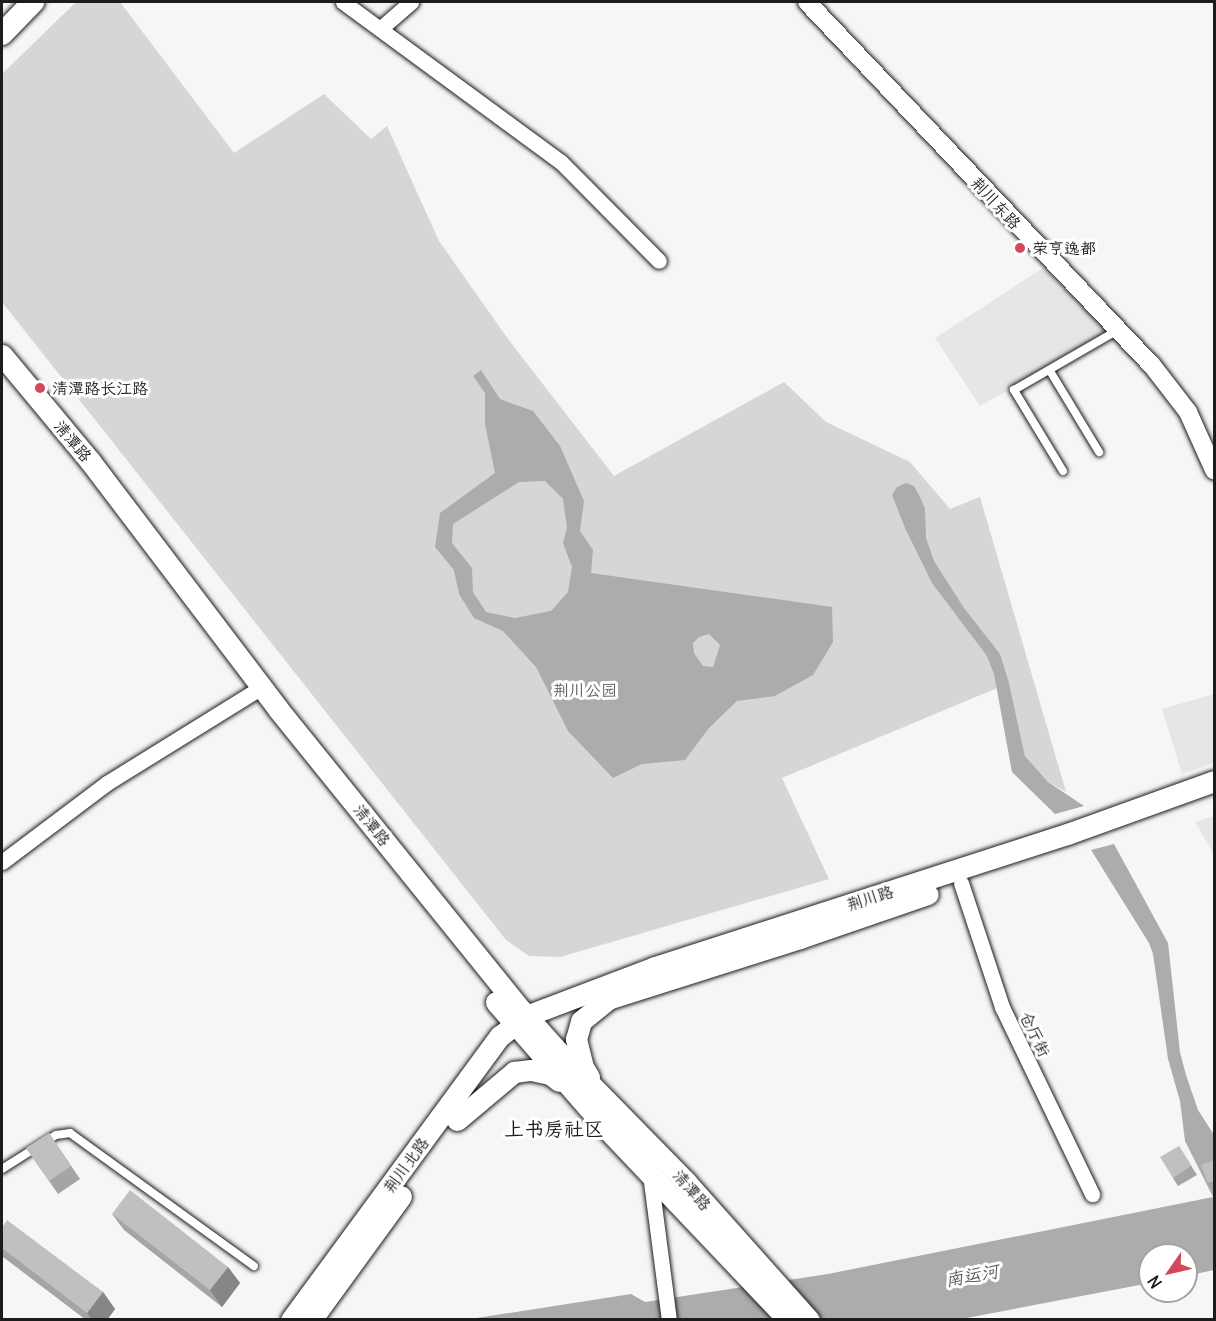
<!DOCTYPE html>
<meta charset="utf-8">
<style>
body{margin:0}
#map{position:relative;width:1216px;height:1321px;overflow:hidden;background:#f6f6f6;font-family:Delius,"LXGW WenKai TC",sans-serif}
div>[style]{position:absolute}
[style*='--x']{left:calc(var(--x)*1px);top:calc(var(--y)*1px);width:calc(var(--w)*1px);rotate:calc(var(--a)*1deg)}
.built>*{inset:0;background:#e6e6e6}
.green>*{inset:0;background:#d6d6d6}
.water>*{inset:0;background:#acacac}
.roads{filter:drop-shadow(0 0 2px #1c1c1c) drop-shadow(0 0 2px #1c1c1c)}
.service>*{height:8px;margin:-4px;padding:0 4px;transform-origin:4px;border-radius:4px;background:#fff}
.minor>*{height:15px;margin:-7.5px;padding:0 7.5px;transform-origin:7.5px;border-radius:7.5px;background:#fff}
.tertiary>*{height:18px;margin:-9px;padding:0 9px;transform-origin:9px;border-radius:9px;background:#fff}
.secondary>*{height:21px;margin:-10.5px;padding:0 10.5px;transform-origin:10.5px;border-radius:10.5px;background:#fff}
.primary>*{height:22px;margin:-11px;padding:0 11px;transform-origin:11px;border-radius:11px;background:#fff}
.wall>*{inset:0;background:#a5a5a5}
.shaded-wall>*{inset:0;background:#868686}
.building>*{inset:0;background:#c0c0c0}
.dots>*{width:16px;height:16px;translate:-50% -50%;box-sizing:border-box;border:3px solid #fff;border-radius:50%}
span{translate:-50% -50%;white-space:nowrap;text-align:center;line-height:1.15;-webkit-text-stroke:6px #fff;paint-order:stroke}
.street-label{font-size:16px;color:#1c1c1c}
.poi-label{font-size:16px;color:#1c1c1c}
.left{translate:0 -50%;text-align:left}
.park-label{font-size:16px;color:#5d5d5d}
.water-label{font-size:18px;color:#5d5d5d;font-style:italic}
.quarter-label{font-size:20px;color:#1c1c1c}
.frame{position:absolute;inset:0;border:3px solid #1c1c1c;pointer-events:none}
.north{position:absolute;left:1138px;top:1243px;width:60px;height:60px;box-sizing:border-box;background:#fff;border:2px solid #a4a4a4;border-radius:50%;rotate:236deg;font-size:16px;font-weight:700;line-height:24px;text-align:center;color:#1c1c1c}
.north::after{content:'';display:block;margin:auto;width:21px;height:27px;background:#d1495b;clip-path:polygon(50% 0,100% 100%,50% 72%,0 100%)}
</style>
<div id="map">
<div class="built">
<div style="clip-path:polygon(1043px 268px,1108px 330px,1076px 352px,980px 406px,935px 338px)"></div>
<div style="clip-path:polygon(1214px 694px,1214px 763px,1182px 774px,1162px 709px)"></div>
<div style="clip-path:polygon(1214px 816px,1214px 855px,1195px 822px)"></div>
</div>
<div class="green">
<div style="clip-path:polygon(76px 2px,120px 2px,234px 153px,324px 94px,371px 139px,387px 126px,439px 241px,508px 339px,614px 476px,784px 382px,826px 422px,910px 462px,950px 509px,980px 497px,1066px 792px,1048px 782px,1025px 756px,1009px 683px,782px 778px,829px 879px,560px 957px,529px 956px,506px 940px,2px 302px,2px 74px)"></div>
</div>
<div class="water">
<div style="clip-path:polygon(evenodd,481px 370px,500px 399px,533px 411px,560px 446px,584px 501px,580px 531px,593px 550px,591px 573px,832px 607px,833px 642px,813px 675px,775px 696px,737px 701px,709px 728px,685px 760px,642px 764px,613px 778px,568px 731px,536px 667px,503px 631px,474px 618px,459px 594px,454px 570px,435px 547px,440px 513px,495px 473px,485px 424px,485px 393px,473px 376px,481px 370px,545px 481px,563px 499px,567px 527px,563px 543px,572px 567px,568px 592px,551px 611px,515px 618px,486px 612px,473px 592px,472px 568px,452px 543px,453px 524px,519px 482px,545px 481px,481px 370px,709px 634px,720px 645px,713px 667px,703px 666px,694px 653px,693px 643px,699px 637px,709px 634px)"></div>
<div style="clip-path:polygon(906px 483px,914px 486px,920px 497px,925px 509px,926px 538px,934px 561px,964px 608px,1000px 654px,1009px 683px,1025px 756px,1048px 782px,1084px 806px,1055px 814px,1012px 772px,994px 674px,987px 656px,932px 583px,905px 528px,892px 495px,897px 487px)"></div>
<div style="clip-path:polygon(1114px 844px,1168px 943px,1180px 1052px,1186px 1075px,1198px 1110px,1214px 1135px,1214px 1270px,1186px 1276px,1186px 1255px,1150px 1255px,1150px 1283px,961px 1319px,464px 1320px,631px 1294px,645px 1302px,828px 1274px,1213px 1197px,1185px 1141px,1180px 1101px,1168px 1059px,1153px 954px,1149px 943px,1091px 850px)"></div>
</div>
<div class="roads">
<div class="service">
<div style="--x:1050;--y:371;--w:95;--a:58.8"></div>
<div style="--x:1063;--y:471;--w:95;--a:-121.2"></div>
<div style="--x:1014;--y:390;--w:120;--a:-30"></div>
<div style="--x:2;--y:1169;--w:64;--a:-32.2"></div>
<div style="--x:56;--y:1135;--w:14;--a:-8"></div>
<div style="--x:70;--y:1133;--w:227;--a:35.9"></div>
</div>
<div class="minor">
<div style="--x:343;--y:2;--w:270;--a:36.3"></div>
<div style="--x:561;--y:162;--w:139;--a:45.3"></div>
<div style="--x:381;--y:28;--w:40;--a:-41"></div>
<div style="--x:2;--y:862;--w:131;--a:-37"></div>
<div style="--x:107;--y:783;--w:171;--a:-31.8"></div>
<div style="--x:961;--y:883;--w:131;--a:71.7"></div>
<div style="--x:1002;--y:1007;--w:208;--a:64.3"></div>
<div style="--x:650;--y:1174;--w:147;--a:82.6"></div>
</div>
<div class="tertiary">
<div style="--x:807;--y:2;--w:499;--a:46.5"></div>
<div style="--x:1151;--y:364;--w:61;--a:52.4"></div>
<div style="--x:1188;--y:412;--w:64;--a:65.9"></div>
</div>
<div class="secondary">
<div style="--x:2;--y:355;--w:138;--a:50.3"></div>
<div style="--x:90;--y:461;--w:311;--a:52.8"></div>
<div style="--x:278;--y:709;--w:378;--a:51.1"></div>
<div style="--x:515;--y:1003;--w:59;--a:48.4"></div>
<div style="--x:554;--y:1047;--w:189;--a:45.6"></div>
<div style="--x:686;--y:1182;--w:185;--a:48.3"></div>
<div style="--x:601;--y:1001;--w:209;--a:-17.6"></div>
<div style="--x:800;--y:938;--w:135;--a:-19"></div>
<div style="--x:496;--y:1002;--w:167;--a:48.9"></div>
<div style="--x:606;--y:1128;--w:265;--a:46.5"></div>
<div style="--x:589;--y:1077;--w:12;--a:-121"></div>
<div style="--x:583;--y:1067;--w:29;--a:-104"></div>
<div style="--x:576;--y:1039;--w:19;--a:-74"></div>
<div style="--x:581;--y:1021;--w:38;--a:-39"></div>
<div style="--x:457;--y:1120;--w:75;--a:-40.1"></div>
<div style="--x:514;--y:1072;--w:17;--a:-7"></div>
<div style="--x:531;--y:1070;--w:19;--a:12"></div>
<div style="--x:550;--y:1074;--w:11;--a:38"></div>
<div style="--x:291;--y:1320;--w:353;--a:-53.7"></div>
<div style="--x:500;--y:1036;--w:33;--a:-38"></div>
<div style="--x:526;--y:1016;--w:138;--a:-20.8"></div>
<div style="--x:655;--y:967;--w:433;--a:-17.9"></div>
<div style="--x:1067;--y:834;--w:156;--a:-19.8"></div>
<div style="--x:311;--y:1320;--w:153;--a:-54"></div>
</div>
<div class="primary">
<div style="--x:2;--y:34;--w:45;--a:-45.9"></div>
</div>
</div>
<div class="wall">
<div style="clip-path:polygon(49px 1133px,80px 1179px,58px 1194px,26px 1148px)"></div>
<div style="clip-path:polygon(1179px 1146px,1197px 1175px,1178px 1186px,1173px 1178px)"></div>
<div style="clip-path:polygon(1215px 1160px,1215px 1191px,1214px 1192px,1208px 1183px)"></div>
<div style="clip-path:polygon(112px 1214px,228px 1267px,240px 1283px,222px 1307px,124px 1230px)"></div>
<div style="clip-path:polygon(2px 1228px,103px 1292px,115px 1309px,107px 1320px,86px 1320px,3px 1257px,2px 1255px)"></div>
</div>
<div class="shaded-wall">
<div style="clip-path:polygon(228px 1267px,240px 1283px,222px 1307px,210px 1290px)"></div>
<div style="clip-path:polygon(103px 1292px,115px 1309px,107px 1320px,92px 1320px,87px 1313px)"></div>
</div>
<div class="building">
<div style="clip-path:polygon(49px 1133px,71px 1166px,49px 1181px,26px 1148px)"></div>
<div style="clip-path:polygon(1179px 1146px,1191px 1166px,1173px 1178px,1160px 1157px)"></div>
<div style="clip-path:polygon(1215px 1160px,1215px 1181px,1208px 1183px,1201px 1165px)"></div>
<div style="clip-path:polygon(130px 1190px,228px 1267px,210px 1290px,112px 1214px)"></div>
<div style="clip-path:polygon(7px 1220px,103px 1292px,87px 1313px,2px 1248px,2px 1228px)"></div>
</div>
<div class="dots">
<div style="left:1020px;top:248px;background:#d1495b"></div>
<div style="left:40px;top:388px;background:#d1495b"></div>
</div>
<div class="street-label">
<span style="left:996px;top:203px;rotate:47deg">荆川东路</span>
<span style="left:73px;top:441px;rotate:50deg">清潭路</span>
<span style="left:372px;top:825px;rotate:51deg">清潭路</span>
<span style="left:870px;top:898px;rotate:-18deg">荆川路</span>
<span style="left:1035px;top:1034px;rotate:64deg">仓厅街</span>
<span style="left:406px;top:1165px;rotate:-54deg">荆川北路</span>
<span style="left:692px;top:1190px;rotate:48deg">清潭路</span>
</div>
<div class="poi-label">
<span class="left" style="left:1032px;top:248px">荣亨逸都</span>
<span class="left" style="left:52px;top:388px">清潭路长江路</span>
</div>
<div class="park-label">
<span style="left:585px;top:690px">荆川公园</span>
</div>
<div class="water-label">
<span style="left:972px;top:1276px;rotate:-10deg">南运河</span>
</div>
<div class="quarter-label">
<span style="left:554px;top:1128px">上书房社区</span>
</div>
<div class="frame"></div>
<div class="north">N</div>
</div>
